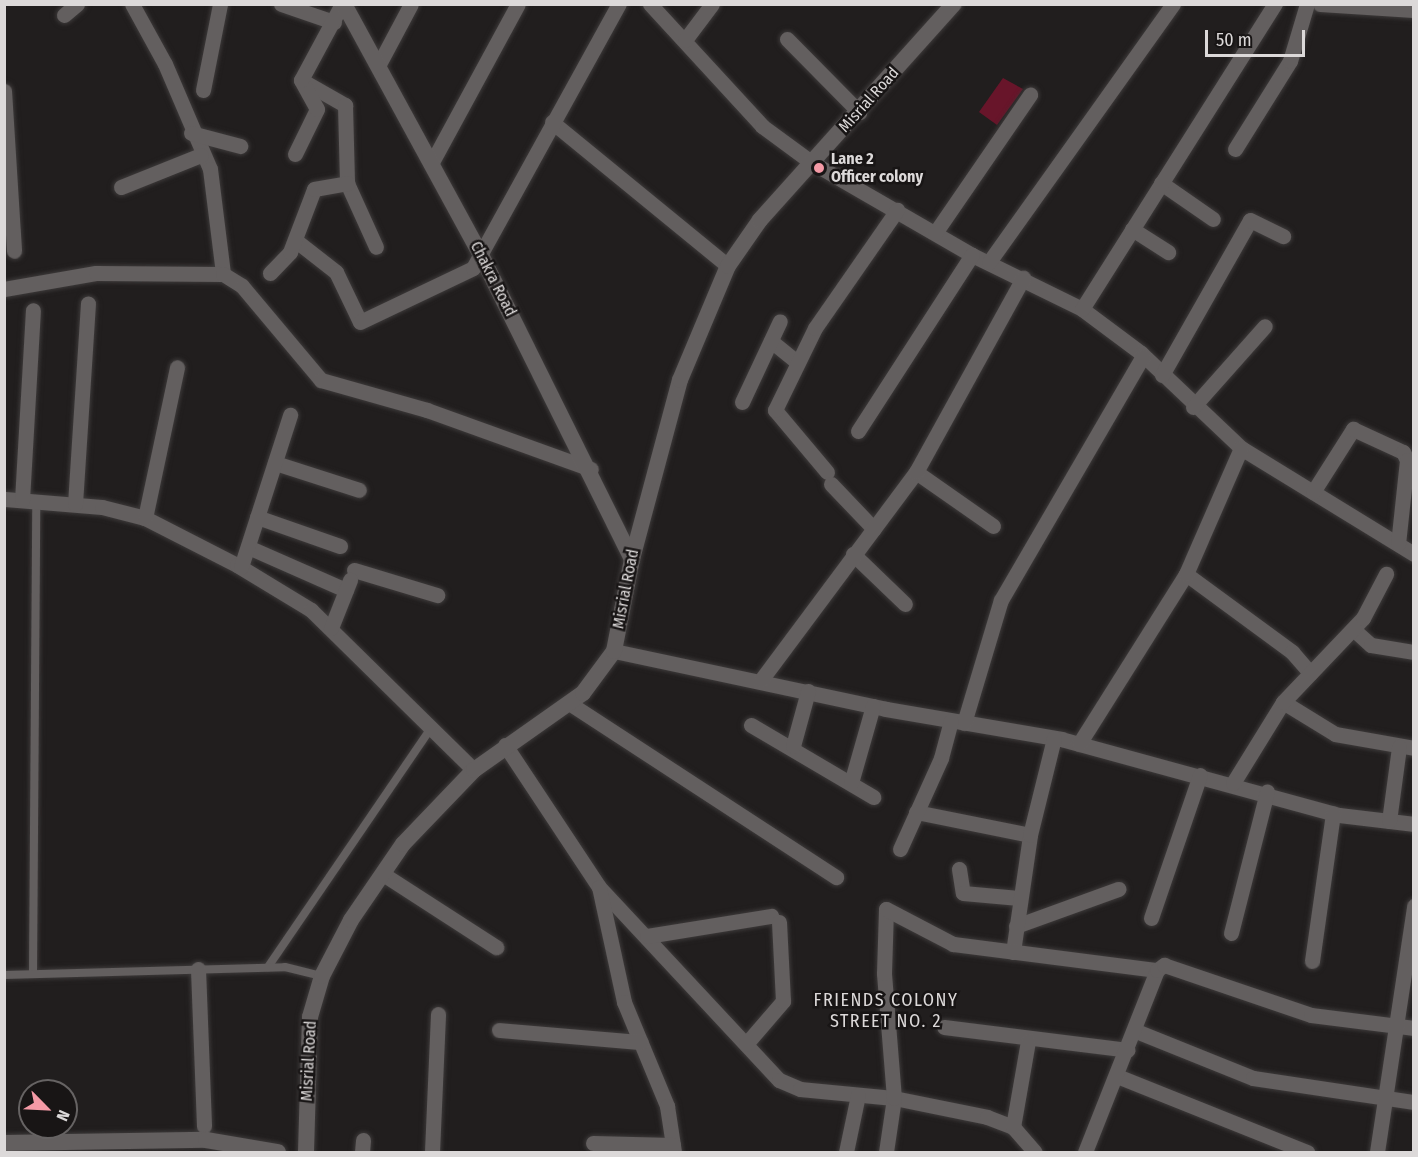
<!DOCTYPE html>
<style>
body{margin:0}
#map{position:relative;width:1418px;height:1157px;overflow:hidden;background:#211e1e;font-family:"Fira Sans Condensed",sans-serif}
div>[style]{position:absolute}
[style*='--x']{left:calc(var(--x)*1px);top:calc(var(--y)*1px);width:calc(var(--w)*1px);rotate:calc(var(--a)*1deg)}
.building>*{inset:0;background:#68152a}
.roads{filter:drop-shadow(0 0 2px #3d3a3a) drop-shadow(0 0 2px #3d3a3a)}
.service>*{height:8px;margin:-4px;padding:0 4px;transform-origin:4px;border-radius:4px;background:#635f5f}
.minor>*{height:15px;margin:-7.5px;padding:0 7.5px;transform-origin:7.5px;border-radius:7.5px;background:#635f5f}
.secondary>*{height:16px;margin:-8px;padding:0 8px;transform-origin:8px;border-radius:8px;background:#635f5f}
.dots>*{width:16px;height:16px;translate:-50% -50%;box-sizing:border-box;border:3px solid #181515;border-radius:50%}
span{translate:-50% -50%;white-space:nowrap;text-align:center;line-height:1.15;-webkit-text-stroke:5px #181515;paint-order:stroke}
.street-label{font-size:16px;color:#dcd9d9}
.poi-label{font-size:16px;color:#dcd9d9;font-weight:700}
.left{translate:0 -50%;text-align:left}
.neighbourhood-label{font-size:18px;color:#dcd9d9;letter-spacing:1.5px}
.frame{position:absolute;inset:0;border:6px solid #dcd9d9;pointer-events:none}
.north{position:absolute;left:18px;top:1079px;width:60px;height:60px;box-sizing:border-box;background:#181515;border:2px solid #666363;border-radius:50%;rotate:114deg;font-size:16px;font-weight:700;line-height:24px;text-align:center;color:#dcd9d9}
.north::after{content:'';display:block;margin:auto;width:21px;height:27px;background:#f49aa6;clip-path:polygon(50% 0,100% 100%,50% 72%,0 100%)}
.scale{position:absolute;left:1205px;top:30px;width:100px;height:27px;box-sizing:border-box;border:3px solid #dcd9d9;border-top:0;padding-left:8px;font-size:18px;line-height:21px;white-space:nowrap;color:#dcd9d9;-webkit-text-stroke:4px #181515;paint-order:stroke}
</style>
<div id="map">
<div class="building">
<div style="clip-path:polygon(1003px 78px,1023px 89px,997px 125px,979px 112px)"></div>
</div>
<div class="roads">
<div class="service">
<div style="--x:268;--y:967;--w:289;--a:-55.7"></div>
<div style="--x:33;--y:974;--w:472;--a:-89.6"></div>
<div style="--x:4;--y:975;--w:281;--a:-1.6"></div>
<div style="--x:285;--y:967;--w:38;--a:14"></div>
</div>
<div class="minor">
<div style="--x:132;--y:4;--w:68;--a:61.2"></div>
<div style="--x:165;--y:64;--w:114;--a:66.8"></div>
<div style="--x:210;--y:169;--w:106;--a:82.9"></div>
<div style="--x:281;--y:4;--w:56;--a:18.8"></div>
<div style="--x:650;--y:4;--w:166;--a:47.4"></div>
<div style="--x:762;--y:126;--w:61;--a:36.3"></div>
<div style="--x:811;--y:162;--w:186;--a:30"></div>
<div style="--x:972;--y:255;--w:123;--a:26.1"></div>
<div style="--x:1082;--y:309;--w:74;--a:36.7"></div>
<div style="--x:1141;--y:353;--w:138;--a:43.5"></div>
<div style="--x:1241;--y:448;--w:203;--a:31.5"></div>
<div style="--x:1320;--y:4;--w:94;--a:3.7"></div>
<div style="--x:64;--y:15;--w:17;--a:-40"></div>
<div style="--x:787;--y:39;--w:103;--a:45.4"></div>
<div style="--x:685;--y:40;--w:45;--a:-53.1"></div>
<div style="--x:378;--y:66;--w:70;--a:-62"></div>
<div style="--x:301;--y:80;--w:51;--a:29.6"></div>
<div style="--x:345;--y:105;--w:78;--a:88.5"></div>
<div style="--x:347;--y:183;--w:70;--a:65.6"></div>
<div style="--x:203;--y:90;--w:88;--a:-78.8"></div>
<div style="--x:4;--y:91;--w:160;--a:86.4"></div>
<div style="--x:552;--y:122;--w:227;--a:39.3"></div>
<div style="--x:191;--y:133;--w:51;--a:14.9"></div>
<div style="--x:1235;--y:149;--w:104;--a:-58"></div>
<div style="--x:1290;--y:61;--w:59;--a:-73.4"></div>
<div style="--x:295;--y:154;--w:50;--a:-63.9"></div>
<div style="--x:317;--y:109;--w:33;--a:-119"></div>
<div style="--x:301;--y:80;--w:86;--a:-61.7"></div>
<div style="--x:431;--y:164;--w:182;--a:-61.5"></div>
<div style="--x:1161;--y:183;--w:63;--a:34.7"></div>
<div style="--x:121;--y:187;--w:86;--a:-21.8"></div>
<div style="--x:1132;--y:229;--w:43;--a:32.6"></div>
<div style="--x:935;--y:233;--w:168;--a:-55.5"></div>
<div style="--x:295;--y:240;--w:52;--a:38"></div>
<div style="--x:336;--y:272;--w:55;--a:64.4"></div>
<div style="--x:360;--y:322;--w:125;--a:-25.5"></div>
<div style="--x:473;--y:268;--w:302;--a:-61.1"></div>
<div style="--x:989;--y:262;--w:317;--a:-54.5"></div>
<div style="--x:270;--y:273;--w:29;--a:-46"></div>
<div style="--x:290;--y:252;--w:67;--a:-69.1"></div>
<div style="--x:314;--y:189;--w:34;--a:-10"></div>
<div style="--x:4;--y:289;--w:93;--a:-9.9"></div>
<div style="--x:96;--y:273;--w:127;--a:0.5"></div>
<div style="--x:223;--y:274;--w:22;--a:32"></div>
<div style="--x:242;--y:286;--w:123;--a:50"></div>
<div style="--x:321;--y:380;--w:110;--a:15.8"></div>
<div style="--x:427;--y:410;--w:174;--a:19.8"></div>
<div style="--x:1082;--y:309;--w:361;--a:-57.7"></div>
<div style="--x:771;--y:341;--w:33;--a:39"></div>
<div style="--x:1162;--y:375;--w:178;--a:-60.4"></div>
<div style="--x:1250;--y:220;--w:37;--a:26"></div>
<div style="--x:742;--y:402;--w:89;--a:-64.9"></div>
<div style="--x:1193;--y:407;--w:108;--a:-48.4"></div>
<div style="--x:858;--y:431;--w:210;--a:-57.1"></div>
<div style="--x:275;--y:463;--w:88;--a:17.8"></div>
<div style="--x:827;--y:472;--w:81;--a:-130"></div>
<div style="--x:775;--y:410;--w:91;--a:-64"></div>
<div style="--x:815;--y:328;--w:144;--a:-55.2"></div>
<div style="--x:916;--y:472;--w:94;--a:35"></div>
<div style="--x:831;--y:484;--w:62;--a:46.3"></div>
<div style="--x:1313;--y:492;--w:75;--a:-57.6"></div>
<div style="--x:1353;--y:429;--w:55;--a:24.7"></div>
<div style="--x:1403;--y:452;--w:9;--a:63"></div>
<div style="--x:1407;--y:460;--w:84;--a:96.1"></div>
<div style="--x:5;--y:499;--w:97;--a:4.7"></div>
<div style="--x:102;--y:507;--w:44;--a:14.3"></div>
<div style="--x:145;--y:518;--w:103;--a:27.1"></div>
<div style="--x:237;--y:565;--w:87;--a:31.3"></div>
<div style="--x:311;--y:610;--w:228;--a:44.5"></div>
<div style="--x:22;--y:500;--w:190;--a:-86.7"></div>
<div style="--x:75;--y:504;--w:201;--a:-86.3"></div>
<div style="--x:257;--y:517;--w:88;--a:19.3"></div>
<div style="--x:145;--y:518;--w:154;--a:-78"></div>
<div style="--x:248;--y:547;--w:107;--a:23.7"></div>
<div style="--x:853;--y:554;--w:72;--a:43.9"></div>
<div style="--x:241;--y:567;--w:160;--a:-72.1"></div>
<div style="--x:354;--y:570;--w:87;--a:16.8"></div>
<div style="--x:1186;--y:574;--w:132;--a:36.3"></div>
<div style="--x:1292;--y:652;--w:28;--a:49"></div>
<div style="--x:331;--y:628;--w:52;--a:-68.4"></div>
<div style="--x:1353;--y:629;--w:24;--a:42"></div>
<div style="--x:1371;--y:645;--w:44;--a:9.2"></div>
<div style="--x:614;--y:651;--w:278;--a:12"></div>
<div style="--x:886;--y:709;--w:178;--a:9.7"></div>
<div style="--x:1061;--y:739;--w:288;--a:15.3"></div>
<div style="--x:1339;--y:815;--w:76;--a:6.8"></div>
<div style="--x:761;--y:680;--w:259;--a:-53.3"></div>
<div style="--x:916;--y:472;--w:222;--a:-61.1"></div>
<div style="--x:1283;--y:702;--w:61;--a:31.6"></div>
<div style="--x:1335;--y:734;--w:80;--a:10"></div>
<div style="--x:569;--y:703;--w:319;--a:33.1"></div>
<div style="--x:964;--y:723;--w:128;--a:-73.3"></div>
<div style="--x:1001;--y:600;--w:282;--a:-59.8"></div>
<div style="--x:751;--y:725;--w:142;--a:30.5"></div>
<div style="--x:1079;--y:744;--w:201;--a:-57.8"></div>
<div style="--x:1186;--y:574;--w:137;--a:-66.4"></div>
<div style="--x:505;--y:745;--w:170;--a:56.5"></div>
<div style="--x:599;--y:887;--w:264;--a:47"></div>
<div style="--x:779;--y:1080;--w:23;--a:23"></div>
<div style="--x:800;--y:1089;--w:94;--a:5.5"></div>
<div style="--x:894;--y:1098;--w:95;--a:11.5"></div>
<div style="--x:987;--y:1117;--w:28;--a:21"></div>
<div style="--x:1013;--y:1127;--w:33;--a:49"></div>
<div style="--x:793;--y:746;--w:57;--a:-74.7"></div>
<div style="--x:851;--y:783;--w:80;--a:-74.1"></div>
<div style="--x:1233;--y:783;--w:95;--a:-58.3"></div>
<div style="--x:1283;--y:702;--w:116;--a:-46.4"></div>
<div style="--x:1363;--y:618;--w:50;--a:-62.4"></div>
<div style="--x:916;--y:812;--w:116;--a:11.4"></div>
<div style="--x:1389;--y:821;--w:75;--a:-82.3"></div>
<div style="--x:900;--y:849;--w:100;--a:-65.7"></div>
<div style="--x:941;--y:758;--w:38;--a:-75"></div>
<div style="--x:959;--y:869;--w:24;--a:81"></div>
<div style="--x:963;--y:893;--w:56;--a:5.1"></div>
<div style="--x:383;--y:874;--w:135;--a:32.9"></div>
<div style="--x:599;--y:887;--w:118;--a:77.7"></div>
<div style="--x:624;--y:1002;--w:113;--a:67.5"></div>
<div style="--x:667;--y:1106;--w:47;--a:81.3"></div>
<div style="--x:1151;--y:918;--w:151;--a:-71.1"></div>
<div style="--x:1016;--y:926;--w:109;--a:-19.9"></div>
<div style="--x:1231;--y:933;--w:146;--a:-75.7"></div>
<div style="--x:647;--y:936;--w:126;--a:-9.2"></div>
<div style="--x:1013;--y:952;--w:118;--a:-81.7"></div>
<div style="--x:1030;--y:835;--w:100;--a:-76.1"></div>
<div style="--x:1312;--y:961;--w:149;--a:-81.9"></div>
<div style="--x:198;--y:969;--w:157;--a:87.8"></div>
<div style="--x:944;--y:1027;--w:185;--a:7.1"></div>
<div style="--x:499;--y:1030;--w:142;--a:4.9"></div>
<div style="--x:1136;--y:1031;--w:126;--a:21.9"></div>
<div style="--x:1253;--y:1078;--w:163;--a:8.5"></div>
<div style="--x:746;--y:1044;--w:57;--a:-49.3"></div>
<div style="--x:783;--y:1001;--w:79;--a:-92.9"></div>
<div style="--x:1117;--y:1076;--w:205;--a:21.8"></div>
<div style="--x:1013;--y:1127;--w:87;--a:-80.1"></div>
<div style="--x:593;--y:1143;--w:80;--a:1.4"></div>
<div style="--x:362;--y:1152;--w:12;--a:-85"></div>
<div style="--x:432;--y:1152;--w:138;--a:-87.5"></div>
<div style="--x:846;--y:1152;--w:58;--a:-78.1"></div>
<div style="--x:886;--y:1152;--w:55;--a:-81.6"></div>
<div style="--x:894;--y:1098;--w:125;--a:-94.6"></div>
<div style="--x:884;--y:973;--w:64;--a:-88.2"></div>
<div style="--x:886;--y:909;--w:76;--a:27.6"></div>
<div style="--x:953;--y:944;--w:206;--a:7.3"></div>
<div style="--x:1085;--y:1152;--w:196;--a:-68.4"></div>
<div style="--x:1157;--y:970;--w:9;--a:-36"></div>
<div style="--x:1164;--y:965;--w:155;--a:18.8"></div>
<div style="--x:1311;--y:1015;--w:104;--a:7.2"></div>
<div style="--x:1377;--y:1152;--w:249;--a:-81.4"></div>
</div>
<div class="secondary">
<div style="--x:344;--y:4;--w:284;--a:61.4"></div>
<div style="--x:480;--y:253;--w:342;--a:63.6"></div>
<div style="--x:4;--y:1143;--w:202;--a:-0.9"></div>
<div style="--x:206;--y:1140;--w:73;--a:9.5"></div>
<div style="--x:306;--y:1152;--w:135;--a:-88.3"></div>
<div style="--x:310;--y:1017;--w:43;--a:-73.7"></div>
<div style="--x:322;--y:976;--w:63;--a:-62.6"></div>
<div style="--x:351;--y:920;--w:92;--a:-55.6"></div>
<div style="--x:403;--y:844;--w:103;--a:-46.2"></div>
<div style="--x:474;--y:770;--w:133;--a:-35.2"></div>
<div style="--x:583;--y:693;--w:52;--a:-53.6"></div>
<div style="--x:614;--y:651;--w:94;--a:-78.9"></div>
<div style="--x:632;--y:559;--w:185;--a:-75"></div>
<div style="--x:680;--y:380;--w:124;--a:-67.2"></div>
<div style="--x:728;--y:266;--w:56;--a:-55.2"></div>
<div style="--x:760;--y:220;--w:290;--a:-48.1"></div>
</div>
</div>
<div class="dots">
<div style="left:819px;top:168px;background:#f49aa6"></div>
</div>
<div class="street-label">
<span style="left:869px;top:100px;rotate:-48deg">Misrial Road</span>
<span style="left:493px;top:279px;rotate:63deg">Chakra Road</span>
<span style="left:626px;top:589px;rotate:-79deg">Misrial Road</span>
<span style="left:309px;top:1061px;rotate:-87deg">Misrial Road</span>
</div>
<div class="poi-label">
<span class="left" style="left:831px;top:168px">Lane 2<br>Officer colony</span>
</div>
<div class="neighbourhood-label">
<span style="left:886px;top:1011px">FRIENDS COLONY<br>STREET NO. 2</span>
</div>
<div class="frame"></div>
<div class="north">N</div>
<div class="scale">50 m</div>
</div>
